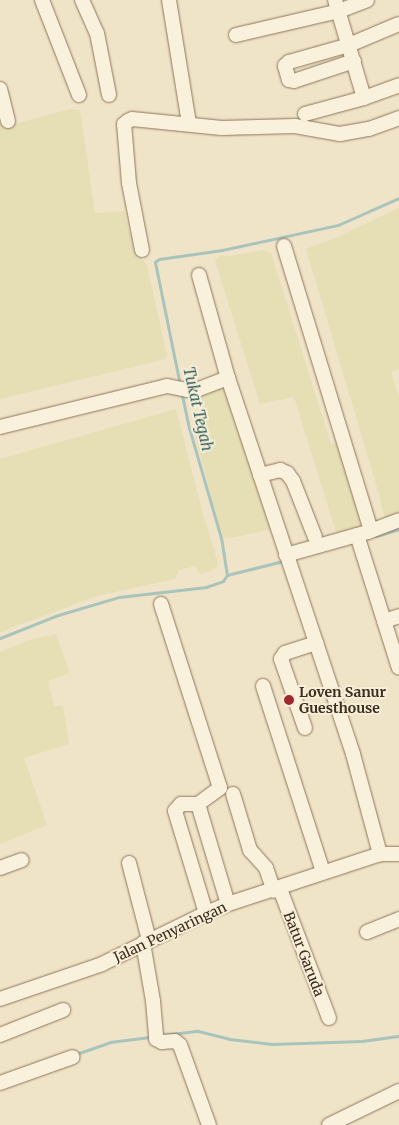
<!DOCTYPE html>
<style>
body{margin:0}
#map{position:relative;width:399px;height:1125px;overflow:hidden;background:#f0e4c8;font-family:Merriweather,serif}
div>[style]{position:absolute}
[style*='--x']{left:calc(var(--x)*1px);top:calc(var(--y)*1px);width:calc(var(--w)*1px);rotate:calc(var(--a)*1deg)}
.farmland>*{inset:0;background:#e6deb5}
.stream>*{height:3px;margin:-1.5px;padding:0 1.5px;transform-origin:1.5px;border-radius:1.5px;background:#a9c4bc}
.roads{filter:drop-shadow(0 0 1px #8d765c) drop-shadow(0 0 1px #8d765c)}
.minor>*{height:14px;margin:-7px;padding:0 7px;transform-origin:7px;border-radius:7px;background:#faf1dc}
.dots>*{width:14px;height:14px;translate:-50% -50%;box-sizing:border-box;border:2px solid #f7eed8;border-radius:50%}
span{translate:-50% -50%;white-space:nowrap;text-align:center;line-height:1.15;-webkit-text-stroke:4px #f7eed8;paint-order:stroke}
.poi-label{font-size:14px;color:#3d2e20;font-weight:700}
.left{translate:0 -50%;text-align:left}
.street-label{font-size:14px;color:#3d2e20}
.water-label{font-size:15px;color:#2f5d5a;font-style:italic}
</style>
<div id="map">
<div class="farmland">
<div style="clip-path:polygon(0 98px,8px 126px,70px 109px,80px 110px,95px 213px,124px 211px,134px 249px,147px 265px,167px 355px,166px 359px,0 399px)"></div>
<div style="clip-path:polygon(399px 208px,399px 369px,391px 372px,399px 397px,399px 516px,388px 521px,383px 513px,379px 494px,306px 249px,337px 237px)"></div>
<div style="clip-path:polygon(263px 250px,271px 253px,331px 444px,343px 442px,367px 527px,337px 535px,294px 397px,260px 404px,215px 261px,221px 255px,230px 256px)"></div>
<div style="clip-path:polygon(222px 382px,272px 529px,231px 538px,223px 537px,221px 533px,195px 436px,205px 433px,207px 429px,197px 393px)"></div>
<div style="clip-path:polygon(176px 409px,203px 514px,215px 552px,218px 565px,215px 569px,200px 575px,196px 566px,179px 570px,175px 579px,97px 596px,0 632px,0 459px)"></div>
<div style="clip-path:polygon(56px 634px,70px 673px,48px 681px,54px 706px,63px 706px,69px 744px,24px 758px,47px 825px,0 844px,0 652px,29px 640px)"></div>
</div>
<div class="stream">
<div style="--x:180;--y:385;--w:126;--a:-101.5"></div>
<div style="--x:155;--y:262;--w:5;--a:-37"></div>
<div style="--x:159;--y:259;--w:64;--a:-8.1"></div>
<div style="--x:222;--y:250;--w:119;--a:-12.2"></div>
<div style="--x:338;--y:225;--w:67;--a:-23.9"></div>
<div style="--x:376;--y:536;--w:24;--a:-17"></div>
<div style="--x:227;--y:575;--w:58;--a:-14"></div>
<div style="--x:0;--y:638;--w:62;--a:-21.6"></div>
<div style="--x:58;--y:615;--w:64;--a:-16.4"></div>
<div style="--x:119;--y:597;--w:88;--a:-6.6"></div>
<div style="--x:206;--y:587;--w:18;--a:-19"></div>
<div style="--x:223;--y:581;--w:7;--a:-56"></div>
<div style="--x:227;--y:575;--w:37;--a:-99"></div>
<div style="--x:221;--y:538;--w:115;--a:-106.2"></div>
<div style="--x:189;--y:428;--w:35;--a:-102"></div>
<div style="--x:163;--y:1035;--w:35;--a:-7"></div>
<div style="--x:198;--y:1031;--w:32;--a:14"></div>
<div style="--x:229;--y:1039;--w:43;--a:6.6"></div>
<div style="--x:272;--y:1044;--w:90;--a:-1.9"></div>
<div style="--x:362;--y:1041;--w:37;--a:-8"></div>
<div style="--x:76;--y:1054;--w:36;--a:-19"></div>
<div style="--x:110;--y:1042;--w:40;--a:-7.1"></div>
</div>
<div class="roads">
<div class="minor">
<div style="--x:42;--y:0;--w:102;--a:68.7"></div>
<div style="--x:82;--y:0;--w:36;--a:66"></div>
<div style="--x:97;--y:33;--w:63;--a:79"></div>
<div style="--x:169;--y:0;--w:126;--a:80.8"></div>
<div style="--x:335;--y:0;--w:102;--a:73.5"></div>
<div style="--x:236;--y:35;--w:106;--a:-13.1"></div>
<div style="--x:339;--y:11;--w:30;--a:-21"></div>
<div style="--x:354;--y:61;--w:63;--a:161.6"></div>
<div style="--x:294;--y:81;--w:5;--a:-169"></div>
<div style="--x:289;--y:80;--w:15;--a:-106"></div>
<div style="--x:285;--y:66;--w:6;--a:-45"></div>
<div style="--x:289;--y:62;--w:62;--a:-15.8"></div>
<div style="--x:349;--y:45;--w:54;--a:-22.8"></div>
<div style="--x:0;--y:89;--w:33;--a:76"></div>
<div style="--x:305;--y:114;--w:61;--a:-15.2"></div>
<div style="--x:364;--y:98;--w:37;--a:-20"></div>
<div style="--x:284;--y:246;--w:297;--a:73"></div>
<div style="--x:142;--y:250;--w:68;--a:-101"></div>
<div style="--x:129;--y:183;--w:59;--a:-94.8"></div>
<div style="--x:124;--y:124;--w:5;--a:-37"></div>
<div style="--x:128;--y:121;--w:4;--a:-27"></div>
<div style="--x:132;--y:119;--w:90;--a:5.7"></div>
<div style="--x:222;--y:128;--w:73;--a:-1.6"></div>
<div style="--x:295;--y:126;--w:46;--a:10.1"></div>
<div style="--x:340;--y:134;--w:29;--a:-10"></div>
<div style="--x:369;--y:129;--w:32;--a:-20"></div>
<div style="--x:199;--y:275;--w:107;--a:74.3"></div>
<div style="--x:228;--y:378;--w:396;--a:71.6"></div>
<div style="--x:353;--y:754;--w:104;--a:74.9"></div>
<div style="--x:0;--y:427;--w:172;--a:-13.8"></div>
<div style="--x:167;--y:386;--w:20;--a:11"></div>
<div style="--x:187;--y:390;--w:12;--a:-5"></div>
<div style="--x:199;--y:389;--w:31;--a:-21"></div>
<div style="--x:260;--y:475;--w:21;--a:-14"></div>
<div style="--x:280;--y:470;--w:8;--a:23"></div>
<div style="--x:287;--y:473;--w:10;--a:53"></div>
<div style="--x:293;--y:481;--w:60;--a:68.6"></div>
<div style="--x:357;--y:535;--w:139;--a:72.5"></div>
<div style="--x:286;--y:555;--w:85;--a:-15.7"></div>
<div style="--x:368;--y:532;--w:33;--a:-21"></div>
<div style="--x:161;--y:604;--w:193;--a:72.2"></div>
<div style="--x:220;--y:788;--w:27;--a:144"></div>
<div style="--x:198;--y:804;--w:17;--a:180"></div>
<div style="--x:181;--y:804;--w:9;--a:131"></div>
<div style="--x:175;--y:811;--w:107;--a:73.1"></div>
<div style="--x:384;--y:621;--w:16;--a:-18"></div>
<div style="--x:263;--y:686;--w:195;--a:72.1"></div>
<div style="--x:305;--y:728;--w:73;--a:-109.2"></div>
<div style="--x:281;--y:659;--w:7;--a:-56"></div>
<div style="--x:285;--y:653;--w:33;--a:-18"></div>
<div style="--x:233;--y:794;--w:59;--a:73.1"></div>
<div style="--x:250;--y:850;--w:24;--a:48"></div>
<div style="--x:266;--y:868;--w:24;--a:71"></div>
<div style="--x:198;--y:804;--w:104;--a:73.3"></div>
<div style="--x:129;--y:863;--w:80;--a:75.4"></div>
<div style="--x:0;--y:868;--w:23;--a:-20"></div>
<div style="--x:280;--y:889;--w:138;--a:69.2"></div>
<div style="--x:367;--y:932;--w:35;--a:-22"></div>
<div style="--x:143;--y:943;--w:59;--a:80.2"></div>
<div style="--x:153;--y:1001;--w:38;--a:85"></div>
<div style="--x:156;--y:1039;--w:7;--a:27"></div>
<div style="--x:162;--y:1042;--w:13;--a:-4"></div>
<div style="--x:175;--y:1041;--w:6;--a:39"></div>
<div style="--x:180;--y:1045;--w:85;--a:70.1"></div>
<div style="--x:0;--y:999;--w:108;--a:-18.9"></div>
<div style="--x:102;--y:964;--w:116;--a:-26.1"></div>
<div style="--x:206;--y:913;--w:24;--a:-22"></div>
<div style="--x:228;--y:904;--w:160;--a:-18.2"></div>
<div style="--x:380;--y:854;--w:19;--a:0"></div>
<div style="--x:0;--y:1035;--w:68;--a:-21.6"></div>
<div style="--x:0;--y:1083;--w:77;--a:-19.6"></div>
<div style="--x:329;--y:1125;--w:78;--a:-25.9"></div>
</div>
</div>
<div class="dots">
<div style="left:289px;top:700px;background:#9e2a2b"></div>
</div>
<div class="poi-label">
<span class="left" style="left:299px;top:700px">Loven Sanur<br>Guesthouse</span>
</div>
<div class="street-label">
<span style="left:170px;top:932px;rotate:-25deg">Jalan Penyaringan</span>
<span style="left:304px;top:954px;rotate:69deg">Batur Garuda</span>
</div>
<div class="water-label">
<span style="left:198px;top:409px;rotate:77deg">Tukat Tegah</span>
</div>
</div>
